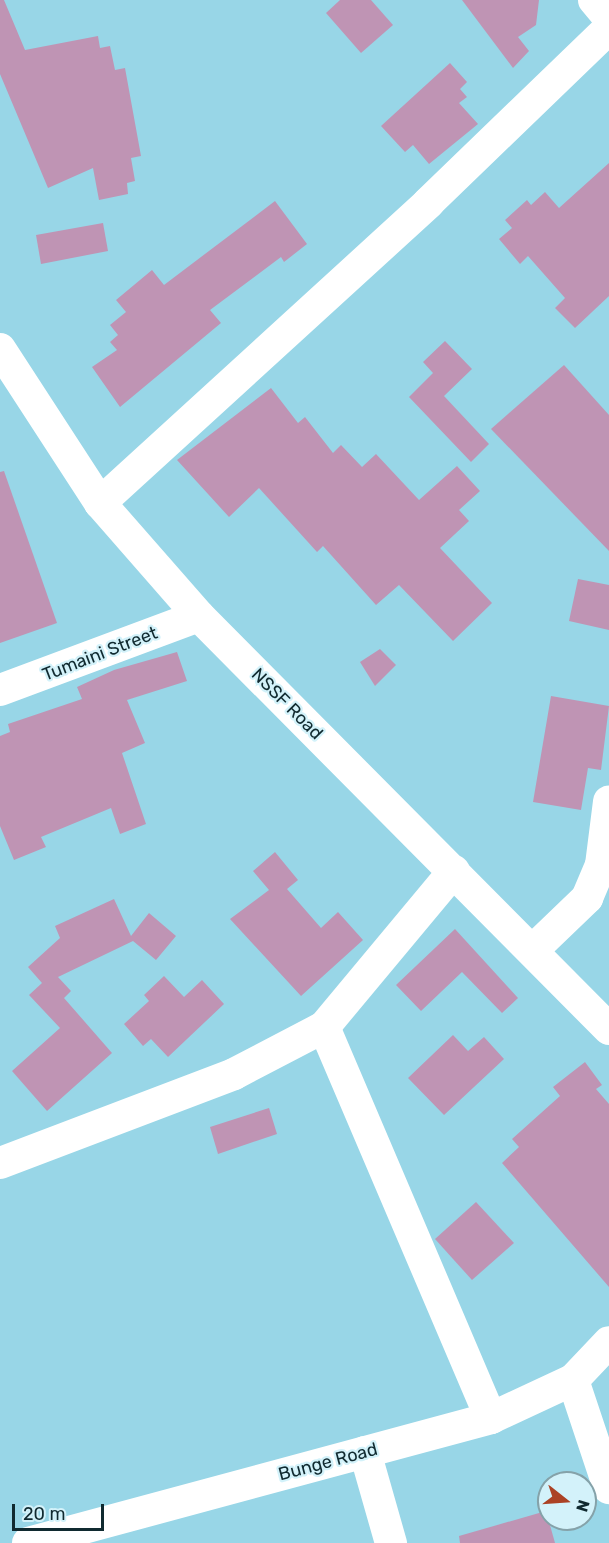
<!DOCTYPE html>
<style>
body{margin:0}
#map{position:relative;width:609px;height:1543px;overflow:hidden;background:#98d6e7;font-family:Rubik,sans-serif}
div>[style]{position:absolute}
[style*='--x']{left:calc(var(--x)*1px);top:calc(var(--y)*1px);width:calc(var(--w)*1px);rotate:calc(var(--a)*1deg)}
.building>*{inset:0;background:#bf94b4}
.street>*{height:32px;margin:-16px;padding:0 16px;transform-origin:16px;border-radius:16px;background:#fff}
span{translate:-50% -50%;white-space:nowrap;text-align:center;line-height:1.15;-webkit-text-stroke:4.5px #d3f2fa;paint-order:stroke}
.street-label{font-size:18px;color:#102a30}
.north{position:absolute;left:537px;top:1471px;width:60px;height:60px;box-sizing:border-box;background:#d3f2fa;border:2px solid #85a2a9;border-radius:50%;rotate:107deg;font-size:16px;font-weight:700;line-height:24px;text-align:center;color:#102a30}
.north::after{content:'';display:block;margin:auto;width:21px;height:27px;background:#ab4225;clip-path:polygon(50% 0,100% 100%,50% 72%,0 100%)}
.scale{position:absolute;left:12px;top:1504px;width:92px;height:27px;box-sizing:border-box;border:3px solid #102a30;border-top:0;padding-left:8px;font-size:18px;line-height:21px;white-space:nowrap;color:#102a30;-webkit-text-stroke:4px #d3f2fa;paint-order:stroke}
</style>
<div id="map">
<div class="building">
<div style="clip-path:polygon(0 0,4px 0,25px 50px,98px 36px,100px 48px,110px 46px,115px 70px,125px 68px,141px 156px,131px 158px,135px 181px,127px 183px,128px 194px,99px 200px,93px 168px,48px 188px,0 74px)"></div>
<div style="clip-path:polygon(340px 0,371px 0,393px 25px,361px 53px,326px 13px)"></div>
<div style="clip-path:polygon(462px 0,539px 0,536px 25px,518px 37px,529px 51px,513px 68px)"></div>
<div style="clip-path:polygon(450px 63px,467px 82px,460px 89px,467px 97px,459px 103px,478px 124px,429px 164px,413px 145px,405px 152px,381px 126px)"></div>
<div style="clip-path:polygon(609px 163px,609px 296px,575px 328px,555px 308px,565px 298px,528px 256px,520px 264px,499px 239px,512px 228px,505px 220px,527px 200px,531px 205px,545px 192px,559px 208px)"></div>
<div style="clip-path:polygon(275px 201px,307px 244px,284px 262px,281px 257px,210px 310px,221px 323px,120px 407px,92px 367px,117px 350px,110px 342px,118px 335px,110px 325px,126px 312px,116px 300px,152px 270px,164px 285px)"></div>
<div style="clip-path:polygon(103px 223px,108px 251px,41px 264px,36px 235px)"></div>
<div style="clip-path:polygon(445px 341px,472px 369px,444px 396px,489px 444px,471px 462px,409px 397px,433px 373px,423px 362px)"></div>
<div style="clip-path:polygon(564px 365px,609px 415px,609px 551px,491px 429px)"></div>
<div style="clip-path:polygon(271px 388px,298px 423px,305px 417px,333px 453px,341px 445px,362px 467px,376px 454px,419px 500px,457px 466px,480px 491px,459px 510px,469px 521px,440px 548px,492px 603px,453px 641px,399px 585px,376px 605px,323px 546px,317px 552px,259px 488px,229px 517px,177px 460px)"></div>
<div style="clip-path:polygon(4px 471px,57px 623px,0 643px,0 472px)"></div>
<div style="clip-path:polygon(578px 579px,609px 585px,609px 630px,569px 621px)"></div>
<div style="clip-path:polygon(380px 649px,396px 665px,375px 686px,360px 662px)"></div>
<div style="clip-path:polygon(177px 652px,187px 681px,127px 700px,145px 743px,122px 753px,146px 824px,120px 834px,111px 808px,41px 837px,46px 847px,14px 860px,0 826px,0 736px,10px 732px,8px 724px,82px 699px,77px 687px,114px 670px)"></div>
<div style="clip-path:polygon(551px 696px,609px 706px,601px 770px,588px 768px,581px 810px,533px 802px)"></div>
<div style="clip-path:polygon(275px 852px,298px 880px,287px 889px,321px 928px,338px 912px,363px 940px,301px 996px,230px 919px,269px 890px,253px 871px)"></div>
<div style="clip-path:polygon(114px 899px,131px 936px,149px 913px,176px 936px,156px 960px,133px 941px,58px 977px,71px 991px,64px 998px,112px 1053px,47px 1111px,12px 1071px,60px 1028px,29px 995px,42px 983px,28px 967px,60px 938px,55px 926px)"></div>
<div style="clip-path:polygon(455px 929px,518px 998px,502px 1013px,462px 972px,421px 1011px,396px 985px)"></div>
<div style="clip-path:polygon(164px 976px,184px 997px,202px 980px,224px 1004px,168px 1057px,151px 1039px,143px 1046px,124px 1024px,149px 1001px,144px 995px)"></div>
<div style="clip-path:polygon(453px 1035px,468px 1051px,484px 1037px,504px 1059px,444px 1115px,408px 1078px)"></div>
<div style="clip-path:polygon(585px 1062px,602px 1085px,596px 1089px,609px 1104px,609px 1287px,502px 1163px,519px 1147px,512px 1139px,560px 1096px,553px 1087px)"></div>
<div style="clip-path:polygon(269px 1108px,277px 1134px,218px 1154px,210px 1127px)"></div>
<div style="clip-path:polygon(476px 1202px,514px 1243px,472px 1280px,435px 1239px)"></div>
<div style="clip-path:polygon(546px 1511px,555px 1543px,460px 1543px,459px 1536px)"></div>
</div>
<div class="street">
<div style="--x:594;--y:0;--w:23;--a:50"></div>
<div style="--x:0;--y:349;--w:184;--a:57"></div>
<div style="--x:100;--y:503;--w:150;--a:48.8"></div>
<div style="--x:199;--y:616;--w:582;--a:45.21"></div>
<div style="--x:100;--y:503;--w:445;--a:-42.4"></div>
<div style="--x:428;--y:203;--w:252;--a:-44"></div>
<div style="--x:0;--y:690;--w:212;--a:-20.4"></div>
<div style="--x:534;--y:949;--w:74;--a:-43.9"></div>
<div style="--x:587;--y:898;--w:36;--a:-67"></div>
<div style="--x:601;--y:865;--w:64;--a:-82.8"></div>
<div style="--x:324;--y:1027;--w:425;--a:66.9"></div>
<div style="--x:0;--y:1163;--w:250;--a:-20.8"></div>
<div style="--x:234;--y:1074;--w:102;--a:-27.6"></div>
<div style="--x:324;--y:1027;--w:203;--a:-50.2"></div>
<div style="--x:573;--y:1380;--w:114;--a:71.6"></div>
<div style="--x:365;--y:1452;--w:95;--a:74.1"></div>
<div style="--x:28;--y:1543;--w:480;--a:-15.1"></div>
<div style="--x:491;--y:1418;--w:90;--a:-24.9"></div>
<div style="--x:573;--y:1380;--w:52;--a:-46.5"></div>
</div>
<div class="street-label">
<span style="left:100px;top:654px;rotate:-21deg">Tumaini Street</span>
<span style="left:287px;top:704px;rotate:45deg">NSSF Road</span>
<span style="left:328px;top:1462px;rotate:-15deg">Bunge Road</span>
</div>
<div class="north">N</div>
<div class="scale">20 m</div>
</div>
